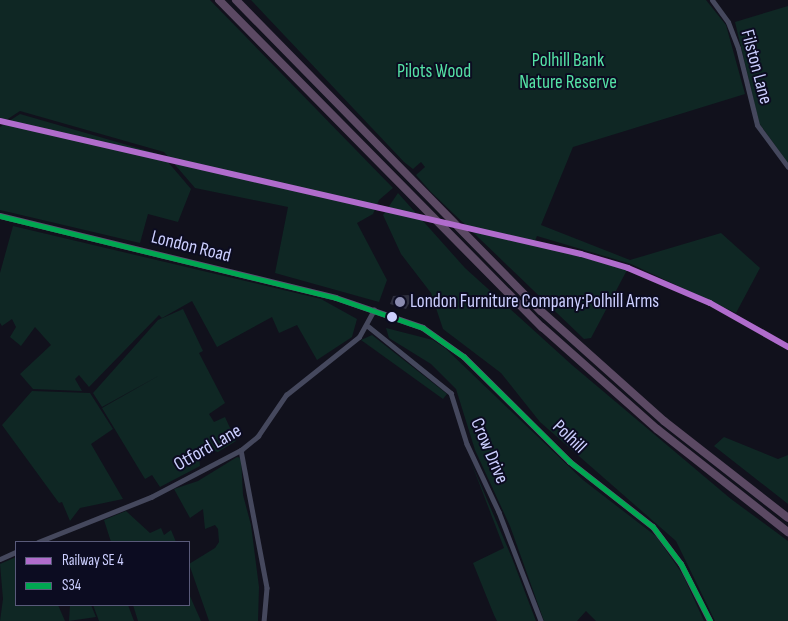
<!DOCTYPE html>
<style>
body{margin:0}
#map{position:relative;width:788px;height:621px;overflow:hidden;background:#11111c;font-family:"Sofia Sans Condensed",sans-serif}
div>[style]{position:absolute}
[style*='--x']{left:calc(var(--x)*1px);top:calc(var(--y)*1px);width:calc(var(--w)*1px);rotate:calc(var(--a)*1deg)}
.green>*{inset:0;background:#0f2724}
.building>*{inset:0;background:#2e2f3e}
.minor>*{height:4.5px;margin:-2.25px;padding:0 2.25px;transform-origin:2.25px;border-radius:2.25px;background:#45485d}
.tertiary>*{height:5px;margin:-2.5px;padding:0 2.5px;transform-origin:2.5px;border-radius:2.5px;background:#45485d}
.primary>*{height:6px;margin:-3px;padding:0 3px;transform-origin:3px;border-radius:3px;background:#585270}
.motorway>*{height:8px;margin:-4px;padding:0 4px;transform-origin:4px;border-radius:4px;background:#5b4963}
.bus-1>*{height:5px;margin:-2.5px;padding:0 2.5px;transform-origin:2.5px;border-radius:2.5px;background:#00a651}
.rail-1>*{height:6px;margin:-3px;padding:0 3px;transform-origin:3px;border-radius:3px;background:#b06ccc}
.dots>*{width:14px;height:14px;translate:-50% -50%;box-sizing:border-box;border:2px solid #0c0c21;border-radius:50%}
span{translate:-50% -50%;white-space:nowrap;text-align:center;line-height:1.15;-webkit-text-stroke:4px #0c0c21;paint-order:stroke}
.park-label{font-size:19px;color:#55e2a6}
.street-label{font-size:19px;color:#cccfff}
.poi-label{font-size:19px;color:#cccfff}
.left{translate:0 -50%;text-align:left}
.legend{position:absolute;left:15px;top:541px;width:175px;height:65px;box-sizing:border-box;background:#0c0c21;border:1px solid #595a7a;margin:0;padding:6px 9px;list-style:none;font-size:15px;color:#cccfff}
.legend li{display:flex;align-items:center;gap:10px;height:25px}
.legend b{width:25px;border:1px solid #595a7a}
</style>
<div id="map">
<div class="green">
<div style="clip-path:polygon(0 0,210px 0,393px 188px,379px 200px,373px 214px,357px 223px,387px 280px,379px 302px,275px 273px,288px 207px,195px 188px,164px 152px,20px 111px,0 124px)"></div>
<div style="clip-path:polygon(251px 0,706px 0,726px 25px,745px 94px,573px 147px,541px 225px,630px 260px,721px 233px,760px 268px,736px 313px,631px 264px,537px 236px,534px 243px,627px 270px,591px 338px,584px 339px,430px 191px,416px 175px,425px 167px,421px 162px,413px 169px,404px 162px)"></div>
<div style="clip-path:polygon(788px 6px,788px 163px,759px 123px,735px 22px)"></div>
<div style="clip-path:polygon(20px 114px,162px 155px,191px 189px,178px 222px,148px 214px,140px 243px,0 210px,0 127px)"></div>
<div style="clip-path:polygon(398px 193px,465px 268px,572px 365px,731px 499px,788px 541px,788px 621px,715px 621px,676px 541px,540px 422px,501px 373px,443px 329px,431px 293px,401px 254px,383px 215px)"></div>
<div style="clip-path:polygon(13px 226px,321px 299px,357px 319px,352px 337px,317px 360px,297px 325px,279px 333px,272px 317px,217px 347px,192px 301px,162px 318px,159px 315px,89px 387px,79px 375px,75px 379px,82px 391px,33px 389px,20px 374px,51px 345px,35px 327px,21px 346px,10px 337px,16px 327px,12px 319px,2px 326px,0 323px,0 273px)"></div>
<div style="clip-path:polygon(183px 309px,203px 351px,199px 353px,225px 403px,209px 414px,214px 422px,225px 417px,236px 441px,218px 452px,210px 450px,199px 455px,200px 466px,160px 487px,152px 475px,145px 479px,102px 408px,160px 375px,102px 407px,93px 393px,158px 320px)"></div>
<div style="clip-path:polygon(386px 328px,433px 340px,445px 348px,583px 480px,657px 537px,683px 575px,704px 621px,596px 621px,586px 611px,577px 621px,544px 621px,510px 526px,475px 450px,456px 389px,431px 364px,389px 338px)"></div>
<div style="clip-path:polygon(372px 335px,447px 394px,443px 399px,361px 340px)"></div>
<div style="clip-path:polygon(32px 391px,90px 393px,113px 429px,91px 444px,123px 499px,80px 508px,70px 521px,62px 502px,59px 503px,2px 425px)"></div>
<div style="clip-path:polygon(724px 437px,778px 459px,788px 455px,788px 504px,714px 446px)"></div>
<div style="clip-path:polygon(237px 457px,241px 458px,243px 495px,251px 525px,259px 587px,258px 621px,209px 621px,189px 564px,215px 548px,219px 542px,218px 529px,215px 525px,205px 529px,203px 509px,190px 518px,174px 489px,198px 481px)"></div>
<div style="clip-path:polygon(471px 462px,512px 558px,536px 621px,497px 621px,494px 615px,473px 563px,504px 548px)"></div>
<div style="clip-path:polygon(126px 511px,150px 533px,161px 528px,164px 535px,171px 530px,176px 542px,111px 542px,104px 520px)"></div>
<div style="clip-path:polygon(16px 557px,16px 605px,58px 605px,65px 621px,0 621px,3px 599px,0 564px)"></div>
<div style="clip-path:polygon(189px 581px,189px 594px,201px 621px,138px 621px,133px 605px,189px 605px)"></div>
<div style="clip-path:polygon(70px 605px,91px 605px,96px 617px,69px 621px)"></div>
<div style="clip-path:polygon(93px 605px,128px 605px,134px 621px,99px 621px)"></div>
</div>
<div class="building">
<div style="clip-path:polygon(408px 295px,413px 297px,406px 309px,390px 304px,393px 296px)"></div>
</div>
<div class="minor">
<div style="--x:368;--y:326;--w:107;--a:38.9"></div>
<div style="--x:451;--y:393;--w:53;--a:72.6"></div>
<div style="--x:467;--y:444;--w:75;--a:64.8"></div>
<div style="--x:499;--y:512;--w:117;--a:68.9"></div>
<div style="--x:241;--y:450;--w:140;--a:79.3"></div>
<div style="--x:267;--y:588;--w:33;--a:95"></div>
<div style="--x:38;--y:542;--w:122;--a:-21.7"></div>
<div style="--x:151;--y:497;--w:102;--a:-27.6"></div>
<div style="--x:241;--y:450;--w:22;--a:-39"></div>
<div style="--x:258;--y:436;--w:50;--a:-55.7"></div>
<div style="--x:286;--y:395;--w:93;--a:-38.5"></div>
<div style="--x:359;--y:337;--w:31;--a:-61"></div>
<div style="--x:0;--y:559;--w:17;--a:-24"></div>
</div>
<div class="tertiary">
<div style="--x:712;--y:0;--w:27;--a:54"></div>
<div style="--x:728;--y:22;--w:28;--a:69"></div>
<div style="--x:738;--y:48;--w:79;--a:76.1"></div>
<div style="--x:757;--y:125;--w:52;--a:53.6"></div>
</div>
<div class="primary">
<div style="--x:0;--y:216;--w:346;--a:13.7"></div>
<div style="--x:336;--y:298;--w:92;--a:19"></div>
<div style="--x:423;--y:328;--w:50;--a:35.3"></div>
<div style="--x:464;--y:357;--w:149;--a:44.7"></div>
<div style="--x:570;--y:462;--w:105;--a:38.1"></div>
<div style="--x:653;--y:527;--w:46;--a:52.9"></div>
<div style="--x:681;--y:564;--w:64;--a:63"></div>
</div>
<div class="motorway">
<div style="--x:219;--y:0;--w:460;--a:45.4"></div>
<div style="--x:542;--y:327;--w:154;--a:41.6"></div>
<div style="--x:657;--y:429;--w:167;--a:38.2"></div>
<div style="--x:236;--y:0;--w:436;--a:45.6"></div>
<div style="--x:541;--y:311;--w:165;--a:41.8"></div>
<div style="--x:664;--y:421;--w:157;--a:38"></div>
</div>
<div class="bus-1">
<div style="--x:0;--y:216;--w:346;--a:13.7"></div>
<div style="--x:336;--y:298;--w:92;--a:19"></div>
<div style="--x:423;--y:328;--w:50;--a:35.3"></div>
<div style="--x:464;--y:357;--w:149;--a:44.7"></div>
<div style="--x:570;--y:462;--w:105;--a:38.1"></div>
<div style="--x:653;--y:527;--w:46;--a:52.9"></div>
<div style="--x:681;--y:564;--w:64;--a:63"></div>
</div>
<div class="rail-1">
<div style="--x:0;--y:121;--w:596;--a:12.89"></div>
<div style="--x:581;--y:254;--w:49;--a:16.6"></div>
<div style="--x:628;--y:268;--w:89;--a:23.1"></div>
<div style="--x:710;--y:303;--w:90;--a:29.4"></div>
</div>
<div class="dots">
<div style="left:400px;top:302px;background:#8b8cb0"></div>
<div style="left:392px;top:317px;background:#cccfff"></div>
</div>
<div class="park-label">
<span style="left:568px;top:72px">Polhill Bank<br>Nature Reserve</span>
<span style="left:434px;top:72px">Pilots Wood</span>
</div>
<div class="street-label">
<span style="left:756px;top:67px;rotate:75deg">Filston Lane</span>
<span style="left:191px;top:247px;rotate:14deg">London Road</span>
<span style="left:569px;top:437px;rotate:44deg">Polhill</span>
<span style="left:208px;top:448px;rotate:-30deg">Otford Lane</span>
<span style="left:489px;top:451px;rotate:67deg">Crow Drive</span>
</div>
<div class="poi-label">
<span class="left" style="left:410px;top:302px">London Furniture Company;Polhill Arms</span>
</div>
<ul class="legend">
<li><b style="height:6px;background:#b06ccc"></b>Railway SE 4</li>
<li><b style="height:6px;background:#00a651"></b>S34</li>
</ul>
</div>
